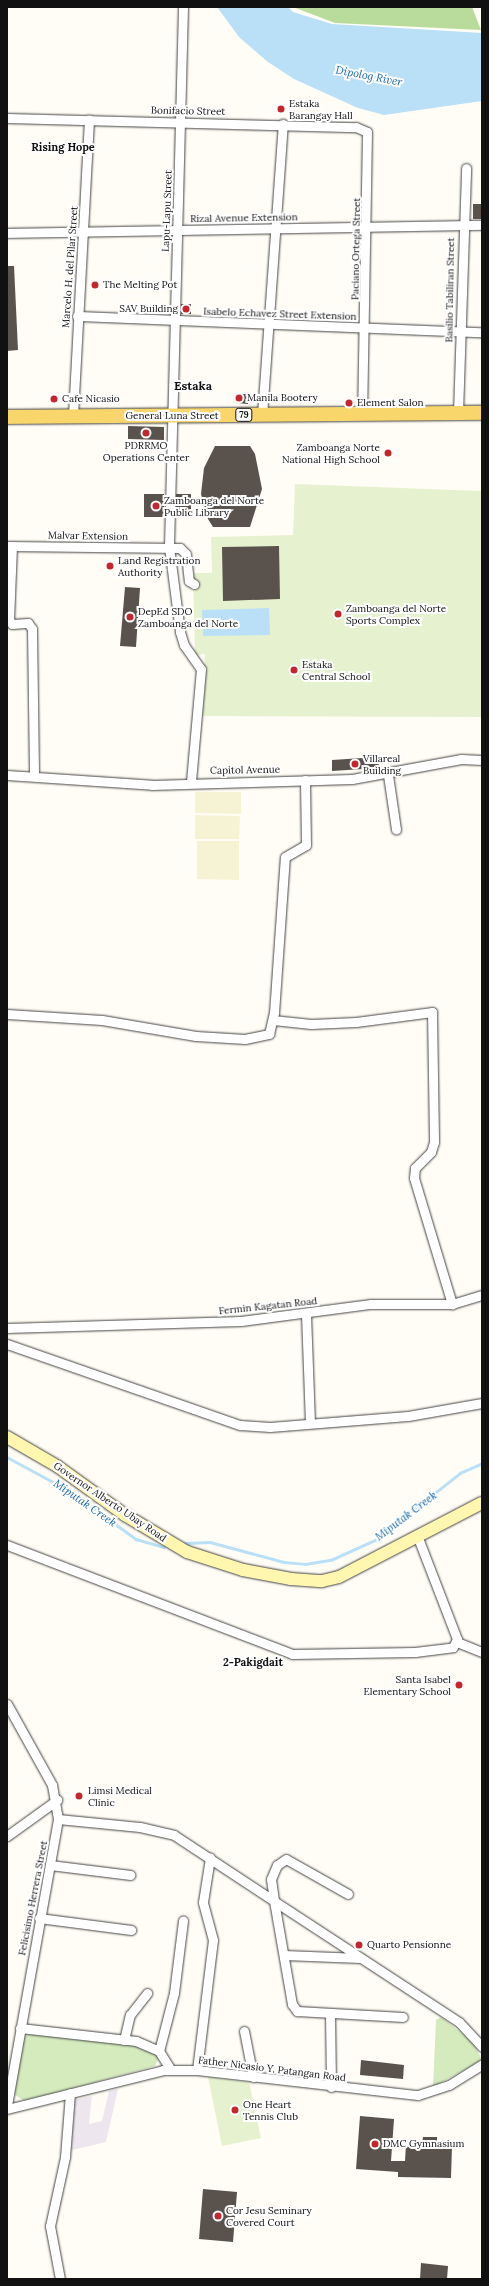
<!DOCTYPE html>
<style>
body{margin:0}
#map{position:relative;width:489px;height:2286px;overflow:hidden;background:#fffdf5;font-family:Lora,serif}
div>[style]{position:absolute}
[style*='--x']{left:calc(var(--x)*1px);top:calc(var(--y)*1px);width:calc(var(--w)*1px);rotate:calc(var(--a)*1deg)}
.industrial>*{inset:0;background:#eee6ef}
.farmland>*{inset:0;background:#f6f3d4}
.green>*{inset:0;background:#d5ebbd}
.forest>*{inset:0;background:#b9dc9c}
.pitch>*{inset:0;background:#e6f2cf}
.water>*{inset:0;background:#b9e0f7}
.stream>*{height:2.5px;margin:-1.25px;padding:0 1.25px;transform-origin:1.25px;border-radius:1.25px;background:#b9e0f7}
.building>*{inset:0;background:#5a524d}
.roads{filter:drop-shadow(0 0 1px #444) drop-shadow(0 0 1px #444)}
.street>*{height:9px;margin:-4.5px;padding:0 4.5px;transform-origin:4.5px;border-radius:4.5px;background:#fff}
.secondary>*{height:12px;margin:-6px;padding:0 6px;transform-origin:6px;border-radius:6px;background:#fff6b0}
.primary>*{height:14px;margin:-7px;padding:0 7px;transform-origin:7px;border-radius:7px;background:#f9d66b}
.dots>*{width:11px;height:11px;translate:-50% -50%;box-sizing:border-box;border:2px solid #fff;border-radius:50%}
span{translate:-50% -50%;white-space:nowrap;text-align:center;line-height:1.15;-webkit-text-stroke:4px #fff;paint-order:stroke}
.shield-label span{padding:1px 3px;background:#fff;border:1px solid;border-radius:3px;-webkit-text-stroke-width:0}
.shield-label{font-size:9px;color:#111;font-weight:700}
.poi-label{font-size:10px;color:#111}
.left{translate:0 -50%;text-align:left}
.right{translate:-100% -50%;text-align:right}
.street-label{font-size:10px;color:#111}
.water-label{font-size:11px;color:#1768a6;font-style:italic}
.neighbourhood-label{font-size:11px;color:#111;font-weight:700}
.quarter-label{font-size:12px;color:#111;font-weight:700}
.frame{position:absolute;inset:0;border:8px solid #111;pointer-events:none}
</style>
<div id="map">
<div class="industrial">
<div style="clip-path:polygon(118px 2089px,106px 2142px,68px 2151px,73px 2100px,92px 2096px,89px 2124px,102px 2121px,109px 2091px)"></div>
</div>
<div class="farmland">
<div style="clip-path:polygon(195px 792px,241px 792px,241px 814px,195px 813px)"></div>
<div style="clip-path:polygon(195px 815px,240px 816px,239px 839px,195px 839px)"></div>
<div style="clip-path:polygon(197px 841px,239px 841px,239px 880px,197px 879px)"></div>
</div>
<div class="green">
<div style="clip-path:polygon(441px 2017px,473px 2042px,482px 2060px,433px 2087px,436px 2020px)"></div>
<div style="clip-path:polygon(29px 2034px,142px 2046px,159px 2057px,155px 2066px,25px 2101px,13px 2094px,23px 2038px)"></div>
</div>
<div class="forest">
<div style="clip-path:polygon(293px 7px,472px 7px,481px 30px,335px 23px)"></div>
</div>
<div class="pitch">
<div style="clip-path:polygon(295px 484px,481px 491px,482px 717px,201px 716px,205px 654px,195px 655px,193px 573px,212px 573px,211px 537px,293px 535px)"></div>
<div style="clip-path:polygon(208px 2077px,249px 2082px,261px 2138px,222px 2146px)"></div>
</div>
<div class="water">
<div style="clip-path:polygon(217px 7px,288px 7px,293px 12px,332px 24px,482px 33px,482px 101px,384px 115px,358px 108px,294px 79px,268px 62px,239px 37px)"></div>
<div style="clip-path:polygon(269px 608px,270px 635px,203px 636px,202px 610px)"></div>
</div>
<div class="stream">
<div style="--x:7;--y:1457;--w:72;--a:28.4"></div>
<div style="--x:70;--y:1491;--w:82;--a:36"></div>
<div style="--x:136;--y:1539;--w:29;--a:16"></div>
<div style="--x:185;--y:1543;--w:25;--a:-2"></div>
<div style="--x:210;--y:1542;--w:77;--a:15.1"></div>
<div style="--x:284;--y:1562;--w:21;--a:5"></div>
<div style="--x:305;--y:1564;--w:26;--a:-9"></div>
<div style="--x:331;--y:1560;--w:48;--a:-24.4"></div>
<div style="--x:375;--y:1540;--w:108;--a:-38.2"></div>
<div style="--x:460;--y:1473;--w:24;--a:-24"></div>
</div>
<div class="building">
<div style="clip-path:polygon(473px 204px,482px 204px,482px 219px,473px 219px)"></div>
<div style="clip-path:polygon(7px 266px,14px 266px,18px 350px,7px 351px)"></div>
<div style="clip-path:polygon(181px 304px,191px 304px,191px 314px,181px 314px)"></div>
<div style="clip-path:polygon(236px 394px,248px 394px,248px 404px,236px 403px)"></div>
<div style="clip-path:polygon(128px 426px,164px 427px,164px 440px,128px 439px)"></div>
<div style="clip-path:polygon(215px 446px,250px 446px,255px 454px,262px 489px,250px 527px,213px 527px,208px 519px,201px 494px,204px 468px)"></div>
<div style="clip-path:polygon(144px 494px,164px 494px,164px 517px,144px 517px)"></div>
<div style="clip-path:polygon(176px 494px,191px 494px,191px 510px,176px 510px)"></div>
<div style="clip-path:polygon(279px 546px,280px 599px,223px 601px,222px 547px)"></div>
<div style="clip-path:polygon(125px 587px,140px 588px,136px 647px,120px 646px)"></div>
<div style="clip-path:polygon(378px 757px,379px 768px,332px 771px,332px 760px)"></div>
<div style="clip-path:polygon(361px 2060px,404px 2065px,403px 2079px,360px 2075px)"></div>
<div style="clip-path:polygon(360px 2116px,394px 2119px,391px 2161px,405px 2161px,406px 2144px,422px 2145px,423px 2137px,437px 2137px,437px 2146px,452px 2146px,451px 2178px,398px 2177px,398px 2172px,356px 2169px)"></div>
<div style="clip-path:polygon(203px 2189px,237px 2192px,233px 2242px,199px 2239px)"></div>
<div style="clip-path:polygon(421px 2263px,448px 2266px,447px 2279px,420px 2279px)"></div>
</div>
<div class="roads">
<div class="street">
<div style="--x:183;--y:7;--w:540;--a:91.49"></div>
<div style="--x:169;--y:547;--w:86;--a:82.6"></div>
<div style="--x:180;--y:632;--w:14;--a:73"></div>
<div style="--x:184;--y:645;--w:29;--a:55"></div>
<div style="--x:201;--y:669;--w:113;--a:95.1"></div>
<div style="--x:7;--y:118;--w:349;--a:1.5"></div>
<div style="--x:356;--y:127;--w:12;--a:24"></div>
<div style="--x:367;--y:132;--w:282;--a:91"></div>
<div style="--x:7;--y:233;--w:475;--a:-1"></div>
<div style="--x:77;--y:316;--w:405;--a:2.3"></div>
<div style="--x:458;--y:413;--w:245;--a:-88.1"></div>
<div style="--x:73;--y:415;--w:296;--a:-86.9"></div>
<div style="--x:262;--y:415;--w:292;--a:-85.9"></div>
<div style="--x:7;--y:546;--w:173;--a:0.7"></div>
<div style="--x:180;--y:548;--w:8;--a:45"></div>
<div style="--x:186;--y:554;--w:27;--a:84"></div>
<div style="--x:189;--y:581;--w:6;--a:31"></div>
<div style="--x:12;--y:546;--w:74;--a:92.3"></div>
<div style="--x:9;--y:620;--w:5;--a:53"></div>
<div style="--x:12;--y:624;--w:16;--a:-4"></div>
<div style="--x:28;--y:623;--w:7;--a:56"></div>
<div style="--x:32;--y:629;--w:146;--a:89.2"></div>
<div style="--x:7;--y:775;--w:145;--a:3.9"></div>
<div style="--x:152;--y:785;--w:200;--a:-1.7"></div>
<div style="--x:352;--y:779;--w:111;--a:-10.4"></div>
<div style="--x:461;--y:759;--w:21;--a:3"></div>
<div style="--x:388;--y:775;--w:55;--a:81.6"></div>
<div style="--x:7;--y:1014;--w:95;--a:3.6"></div>
<div style="--x:102;--y:1020;--w:95;--a:9.7"></div>
<div style="--x:196;--y:1036;--w:49;--a:3.5"></div>
<div style="--x:245;--y:1039;--w:25;--a:-12"></div>
<div style="--x:269;--y:1034;--w:22;--a:-77"></div>
<div style="--x:274;--y:1013;--w:156;--a:-86"></div>
<div style="--x:285;--y:857;--w:24;--a:-30"></div>
<div style="--x:306;--y:845;--w:65;--a:-90.9"></div>
<div style="--x:273;--y:1020;--w:38;--a:6"></div>
<div style="--x:311;--y:1024;--w:45;--a:-2.5"></div>
<div style="--x:356;--y:1022;--w:77;--a:-7.5"></div>
<div style="--x:432;--y:1012;--w:130;--a:89.1"></div>
<div style="--x:434;--y:1142;--w:10;--a:107"></div>
<div style="--x:431;--y:1152;--w:23;--a:135"></div>
<div style="--x:415;--y:1168;--w:10;--a:96"></div>
<div style="--x:414;--y:1178;--w:132;--a:73.2"></div>
<div style="--x:306;--y:1314;--w:109;--a:87.9"></div>
<div style="--x:7;--y:1328;--w:234;--a:-1.7"></div>
<div style="--x:241;--y:1321;--w:131;--a:-7.5"></div>
<div style="--x:371;--y:1304;--w:81;--a:0"></div>
<div style="--x:452;--y:1304;--w:31;--a:-17"></div>
<div style="--x:7;--y:1344;--w:247;--a:19.2"></div>
<div style="--x:240;--y:1425;--w:30;--a:4"></div>
<div style="--x:270;--y:1427;--w:138;--a:-4.6"></div>
<div style="--x:408;--y:1416;--w:75;--a:-10"></div>
<div style="--x:7;--y:1545;--w:305;--a:20.9"></div>
<div style="--x:292;--y:1654;--w:123;--a:-0.9"></div>
<div style="--x:415;--y:1652;--w:38;--a:-7"></div>
<div style="--x:453;--y:1647;--w:9;--a:-63"></div>
<div style="--x:457;--y:1639;--w:108;--a:-111.1"></div>
<div style="--x:457;--y:1642;--w:27;--a:22"></div>
<div style="--x:7;--y:1704;--w:93;--a:60.9"></div>
<div style="--x:52;--y:1785;--w:35;--a:80"></div>
<div style="--x:58;--y:1819;--w:291;--a:100.1"></div>
<div style="--x:58;--y:1819;--w:82;--a:5.6"></div>
<div style="--x:140;--y:1827;--w:35;--a:13"></div>
<div style="--x:174;--y:1835;--w:120;--a:33.4"></div>
<div style="--x:274;--y:1901;--w:105;--a:80.1"></div>
<div style="--x:292;--y:2004;--w:9;--a:54"></div>
<div style="--x:297;--y:2011;--w:106;--a:3.2"></div>
<div style="--x:7;--y:1836;--w:62;--a:-35.8"></div>
<div style="--x:50;--y:1865;--w:81;--a:7.1"></div>
<div style="--x:348;--y:1894;--w:71;--a:-150.6"></div>
<div style="--x:286;--y:1859;--w:11;--a:146"></div>
<div style="--x:277;--y:1865;--w:15;--a:113"></div>
<div style="--x:271;--y:1879;--w:22;--a:82"></div>
<div style="--x:274;--y:1901;--w:221;--a:33.2"></div>
<div style="--x:459;--y:2022;--w:34;--a:47"></div>
<div style="--x:39;--y:1918;--w:93;--a:7.4"></div>
<div style="--x:284;--y:1955;--w:76;--a:2.3"></div>
<div style="--x:330;--y:2013;--w:74;--a:89.2"></div>
<div style="--x:20;--y:2028;--w:117;--a:6.4"></div>
<div style="--x:136;--y:2041;--w:25;--a:23"></div>
<div style="--x:159;--y:2051;--w:22;--a:58"></div>
<div style="--x:244;--y:2031;--w:47;--a:78.9"></div>
<div style="--x:124;--y:2040;--w:26;--a:-77"></div>
<div style="--x:130;--y:2015;--w:28;--a:-52"></div>
<div style="--x:159;--y:2051;--w:60;--a:-75.5"></div>
<div style="--x:174;--y:1993;--w:73;--a:-82.9"></div>
<div style="--x:197;--y:2070;--w:131;--a:-83"></div>
<div style="--x:213;--y:1940;--w:39;--a:-105"></div>
<div style="--x:203;--y:1902;--w:45;--a:-81"></div>
<div style="--x:7;--y:2109;--w:161;--a:-14"></div>
<div style="--x:163;--y:2070;--w:34;--a:0"></div>
<div style="--x:197;--y:2070;--w:222;--a:6.5"></div>
<div style="--x:418;--y:2095;--w:33;--a:-18"></div>
<div style="--x:449;--y:2085;--w:39;--a:-32"></div>
<div style="--x:60;--y:2279;--w:54;--a:-100.7"></div>
<div style="--x:50;--y:2226;--w:71;--a:-77.7"></div>
<div style="--x:65;--y:2157;--w:64;--a:-85.5"></div>
</div>
<div class="secondary">
<div style="--x:7;--y:1437;--w:58;--a:30.1"></div>
<div style="--x:57;--y:1466;--w:84;--a:35.8"></div>
<div style="--x:125;--y:1515;--w:72;--a:30.8"></div>
<div style="--x:187;--y:1552;--w:59;--a:17.8"></div>
<div style="--x:243;--y:1570;--w:49;--a:10.6"></div>
<div style="--x:291;--y:1579;--w:31;--a:4"></div>
<div style="--x:322;--y:1581;--w:17;--a:-13"></div>
<div style="--x:339;--y:1577;--w:161;--a:-27.4"></div>
</div>
<div class="primary">
<div style="--x:7;--y:417;--w:475;--a:-0.5"></div>
</div>
</div>
<div class="dots">
<div style="left:281px;top:109px;background:#c4262e"></div>
<div style="left:95px;top:285px;background:#c4262e"></div>
<div style="left:186px;top:309px;background:#c4262e"></div>
<div style="left:239px;top:398px;background:#c4262e"></div>
<div style="left:54px;top:399px;background:#c4262e"></div>
<div style="left:349px;top:403px;background:#c4262e"></div>
<div style="left:146px;top:433px;background:#c4262e"></div>
<div style="left:388px;top:453px;background:#c4262e"></div>
<div style="left:156px;top:506px;background:#c4262e"></div>
<div style="left:110px;top:566px;background:#c4262e"></div>
<div style="left:338px;top:614px;background:#c4262e"></div>
<div style="left:130px;top:617px;background:#c4262e"></div>
<div style="left:294px;top:670px;background:#c4262e"></div>
<div style="left:355px;top:764px;background:#c4262e"></div>
<div style="left:459px;top:1685px;background:#c4262e"></div>
<div style="left:79px;top:1796px;background:#c4262e"></div>
<div style="left:359px;top:1945px;background:#c4262e"></div>
<div style="left:235px;top:2110px;background:#c4262e"></div>
<div style="left:375px;top:2144px;background:#c4262e"></div>
<div style="left:218px;top:2216px;background:#c4262e"></div>
</div>
<div class="shield-label">
<span style="left:244px;top:415px">79</span>
</div>
<div class="poi-label">
<span class="left" style="left:289px;top:109px">Estaka<br>Barangay Hall</span>
<span class="left" style="left:103px;top:285px">The Melting Pot</span>
<span class="right" style="left:178px;top:309px">SAV Building</span>
<span class="left" style="left:247px;top:398px">Manila Bootery</span>
<span class="left" style="left:62px;top:399px">Cafe Nicasio</span>
<span class="left" style="left:357px;top:403px">Element Salon</span>
<span style="left:146px;top:451px">PDRRMO<br>Operations Center</span>
<span class="right" style="left:380px;top:453px">Zamboanga Norte<br>National High School</span>
<span class="left" style="left:164px;top:506px">Zamboanga del Norte<br>Public Library</span>
<span class="left" style="left:118px;top:566px">Land Registration<br>Authority</span>
<span class="left" style="left:346px;top:614px">Zamboanga del Norte<br>Sports Complex</span>
<span class="left" style="left:138px;top:617px">DepEd SDO<br>Zamboanga del Norte</span>
<span class="left" style="left:302px;top:670px">Estaka<br>Central School</span>
<span class="left" style="left:363px;top:764px">Villareal<br>Building</span>
<span class="right" style="left:451px;top:1685px">Santa Isabel<br>Elementary School</span>
<span class="left" style="left:88px;top:1796px">Limsi Medical<br>Clinic</span>
<span class="left" style="left:367px;top:1945px">Quarto Pensionne</span>
<span class="left" style="left:243px;top:2110px">One Heart<br>Tennis Club</span>
<span class="left" style="left:383px;top:2144px">DMC Gymnasium</span>
<span class="left" style="left:226px;top:2216px">Cor Jesu Seminary<br>Covered Court</span>
</div>
<div class="street-label">
<span style="left:188px;top:111px;rotate:1deg">Bonifacio Street</span>
<span style="left:167px;top:211px;rotate:-88deg">Lapu-Lapu Street</span>
<span style="left:244px;top:218px;rotate:-1deg">Rizal Avenue Extension</span>
<span style="left:356px;top:249px;rotate:-89deg">Paciano Ortega Street</span>
<span style="left:70px;top:267px;rotate:-86deg">Marcelo H. del Pilar Street</span>
<span style="left:450px;top:290px;rotate:-89deg">Basilio Tabiliran Street</span>
<span style="left:280px;top:314px;rotate:2deg">Isabelo Echavez Street Extension</span>
<span style="left:172px;top:416px">General Luna Street</span>
<span style="left:88px;top:536px;rotate:1deg">Malvar Extension</span>
<span style="left:245px;top:770px;rotate:-1deg">Capitol Avenue</span>
<span style="left:268px;top:1306px;rotate:-6deg">Fermin Kagatan Road</span>
<span style="left:110px;top:1502px;rotate:34deg">Governor Alberto Ubay Road</span>
<span style="left:33px;top:1898px;rotate:-79deg">Felicisimo Herrera Street</span>
<span style="left:272px;top:2069px;rotate:7deg">Father Nicasio Y. Patangan Road</span>
</div>
<div class="water-label">
<span style="left:369px;top:76px;rotate:11deg">Dipolog River</span>
<span style="left:85px;top:1503px;rotate:35deg">Miputak Creek</span>
<span style="left:406px;top:1516px;rotate:-37deg">Miputak Creek</span>
</div>
<div class="neighbourhood-label">
<span style="left:63px;top:147px">Rising Hope</span>
<span style="left:253px;top:1662px">2-Pakigdait</span>
</div>
<div class="quarter-label">
<span style="left:193px;top:386px">Estaka</span>
</div>
<div class="frame"></div>
</div>
